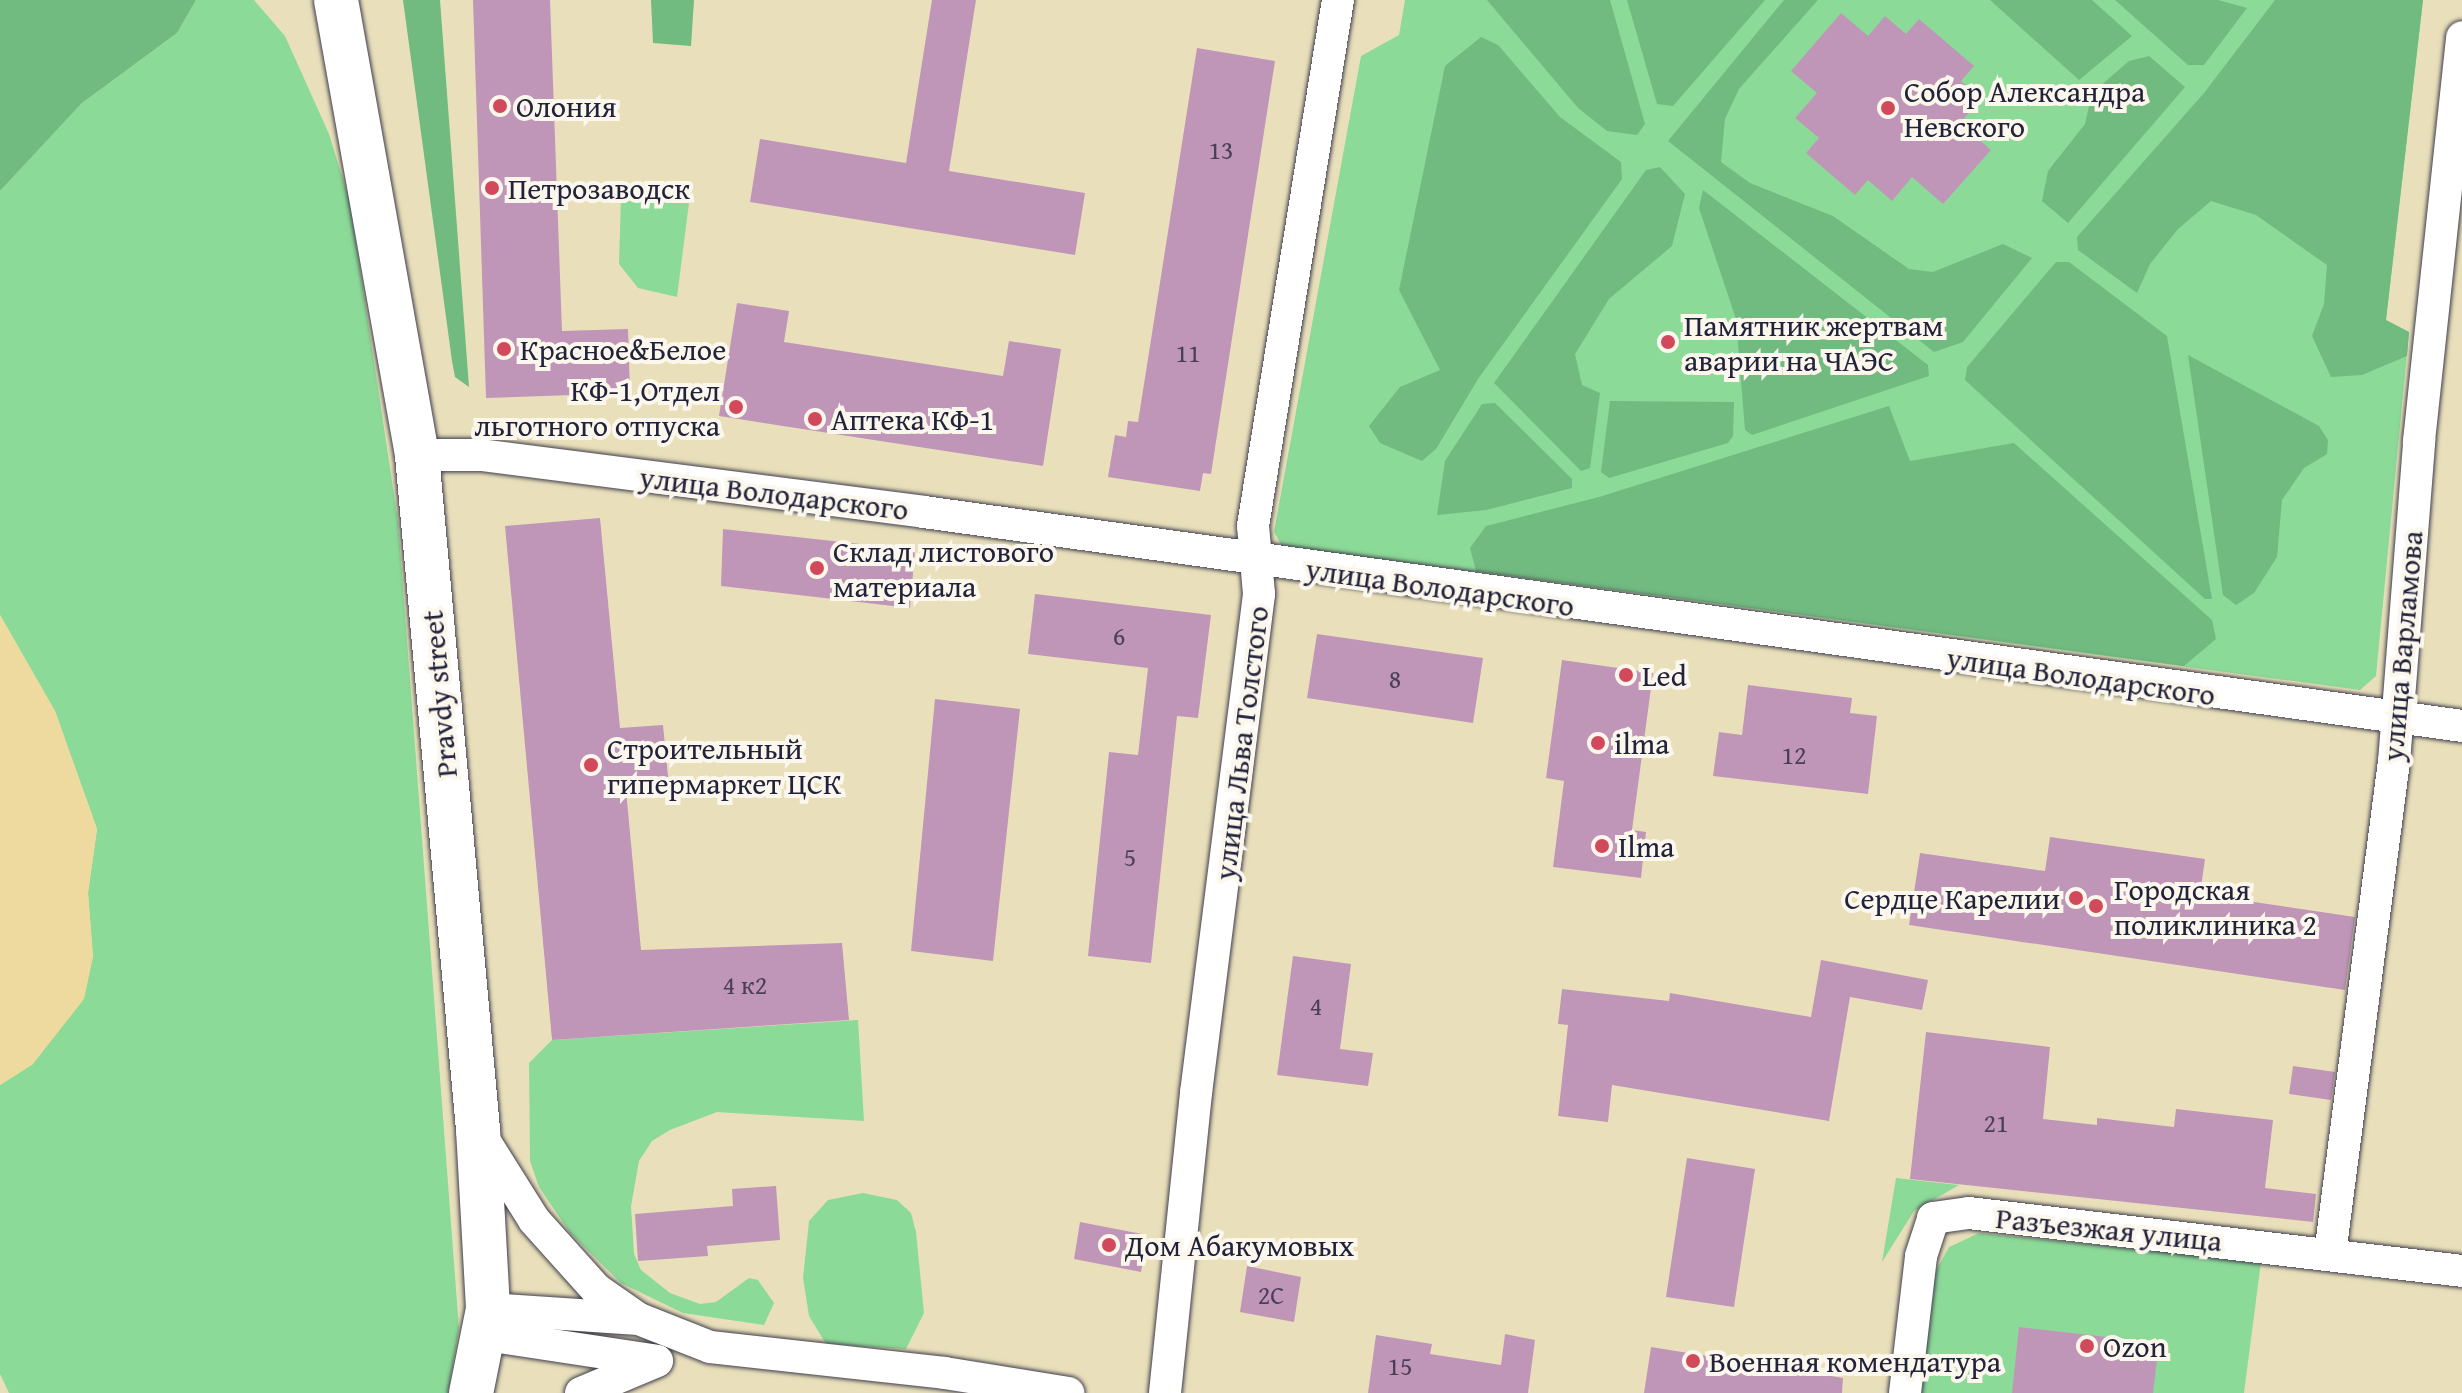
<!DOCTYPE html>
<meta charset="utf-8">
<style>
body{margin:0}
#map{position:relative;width:2462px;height:1393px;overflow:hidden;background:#e9e0bb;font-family:"Gentium Book Plus",serif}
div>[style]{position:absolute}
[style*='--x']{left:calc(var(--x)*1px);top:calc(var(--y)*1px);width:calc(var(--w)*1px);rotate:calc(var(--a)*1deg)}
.green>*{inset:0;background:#8cda98}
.forest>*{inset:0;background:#71ba80}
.sand>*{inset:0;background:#eeda9e}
.building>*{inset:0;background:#c096b8}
.roads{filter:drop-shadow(0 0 2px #403e4e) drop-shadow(0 0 2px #403e4e)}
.street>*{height:32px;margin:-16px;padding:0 16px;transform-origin:16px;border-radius:16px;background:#fff}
.secondary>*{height:44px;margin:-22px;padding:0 22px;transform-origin:22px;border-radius:22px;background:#fff}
.dots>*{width:22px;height:22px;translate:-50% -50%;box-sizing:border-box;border:4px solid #fbf7ec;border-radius:50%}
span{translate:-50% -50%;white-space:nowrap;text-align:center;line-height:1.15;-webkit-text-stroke:8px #fbf7ec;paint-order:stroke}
.number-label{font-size:26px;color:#4a3f5a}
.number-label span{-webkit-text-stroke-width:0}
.poi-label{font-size:30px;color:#22223b}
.left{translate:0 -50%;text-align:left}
.right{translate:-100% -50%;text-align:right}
.street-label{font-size:30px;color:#22223b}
</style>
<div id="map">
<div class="green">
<div style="clip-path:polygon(196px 0,254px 0,285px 36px,329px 134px,350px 202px,398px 521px,459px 1329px,448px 1393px,9px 1393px,0 1374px,0 1085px,33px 1064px,93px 957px,88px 893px,97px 829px,55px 711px,0 615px,0 191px,82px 103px,177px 33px)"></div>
<div style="clip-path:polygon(1405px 0,2423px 0,2386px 320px,2409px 332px,2376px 676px,2360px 690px,1282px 546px,1274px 532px,1361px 56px,1399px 35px)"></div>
<div style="clip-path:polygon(621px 196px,689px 203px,677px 297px,638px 288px,619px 264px)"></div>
<div style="clip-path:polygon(858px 1020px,864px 1121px,717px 1112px,670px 1130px,652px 1141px,639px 1161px,631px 1206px,634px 1254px,641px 1270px,670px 1293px,700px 1304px,716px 1302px,749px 1278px,758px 1280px,774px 1303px,764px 1325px,683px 1313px,621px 1283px,570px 1233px,539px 1187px,530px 1161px,529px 1063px,552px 1040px)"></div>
<div style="clip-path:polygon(1896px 1178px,1959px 1185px,1914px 1211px,1882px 1262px)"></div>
<div style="clip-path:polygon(863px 1193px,897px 1200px,911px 1213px,916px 1232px,924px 1313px,906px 1349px,826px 1344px,809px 1316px,803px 1278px,809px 1221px,828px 1200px)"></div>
<div style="clip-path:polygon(1979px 1233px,2261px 1262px,2244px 1393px,1918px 1393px,1932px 1278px,1949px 1247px)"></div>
</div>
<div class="forest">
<div style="clip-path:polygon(0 0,196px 0,177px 33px,82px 103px,0 191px)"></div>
<div style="clip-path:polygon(403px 0,440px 0,469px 387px,455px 377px,452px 361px)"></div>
<div style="clip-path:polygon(651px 0,694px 0,691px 46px,653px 43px)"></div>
<div style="clip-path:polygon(1487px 0,1610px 0,1645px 124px,1637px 135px,1607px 131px,1578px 108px)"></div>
<div style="clip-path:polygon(1627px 0,1765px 0,1673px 106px,1657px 104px)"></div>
<div style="clip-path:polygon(1784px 0,1818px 0,1739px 89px,1725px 119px,1721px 162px,1750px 183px,1833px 216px,1909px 269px,1933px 272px,2003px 244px,2032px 258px,1963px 342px,1934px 352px,1668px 141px)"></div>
<div style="clip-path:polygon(1990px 0,2092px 0,2132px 36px,2079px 80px)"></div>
<div style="clip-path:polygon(2115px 0,2218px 0,2247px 8px,2204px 65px,2188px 65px)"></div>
<div style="clip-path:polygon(2275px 0,2423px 0,2386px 320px,2409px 332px,2407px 356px,2362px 375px,2331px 377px,2312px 336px,2324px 304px,2327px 265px,2256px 215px,2211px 201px,2178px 229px,2150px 264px,2137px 293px,2078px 250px,2077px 237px,2204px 93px)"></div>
<div style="clip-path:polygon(1481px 37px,1498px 45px,1560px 117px,1621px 162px,1622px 179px,1478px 379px,1436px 449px,1422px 461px,1380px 443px,1369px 426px,1400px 387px,1440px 370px,1399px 290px,1445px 66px)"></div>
<div style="clip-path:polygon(2149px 56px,2185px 87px,2068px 223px,2042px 201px,2048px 171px,2085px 124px,2092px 93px,2129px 61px)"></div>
<div style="clip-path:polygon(1660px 167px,1685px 194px,1672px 246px,1609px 299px,1575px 354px,1582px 385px,1600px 393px,1590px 468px,1581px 471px,1494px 383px,1646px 170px)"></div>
<div style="clip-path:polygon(1703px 190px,1928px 365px,1929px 376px,1752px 435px,1745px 430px,1736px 319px,1699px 208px)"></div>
<div style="clip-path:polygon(2056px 262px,2069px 262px,2167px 336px,2212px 599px,2205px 599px,1965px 380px,1967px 367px)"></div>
<div style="clip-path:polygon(2188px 355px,2319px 426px,2328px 440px,2327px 454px,2304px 468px,2282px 500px,2277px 557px,2254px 593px,2236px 605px,2223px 595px)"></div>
<div style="clip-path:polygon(1610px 401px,1734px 402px,1733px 436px,1728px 443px,1609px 478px,1601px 472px)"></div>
<div style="clip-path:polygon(1495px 403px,1572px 479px,1572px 488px,1486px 510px,1437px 515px,1445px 461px,1482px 404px)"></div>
<div style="clip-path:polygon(1889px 406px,1910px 461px,2014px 443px,2212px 620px,2216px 639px,2184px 666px,1476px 571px,1470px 548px,1486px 526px,1599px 497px)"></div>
</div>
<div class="sand">
<div style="clip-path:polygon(0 615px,55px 711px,97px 829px,88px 893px,93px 957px,84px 999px,33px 1064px,0 1085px)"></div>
</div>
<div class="building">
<div style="clip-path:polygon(473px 0,550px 0,562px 331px,628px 329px,630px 393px,486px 398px)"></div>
<div style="clip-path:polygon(932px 0,976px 0,949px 171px,1085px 193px,1075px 255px,750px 202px,760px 139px,906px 163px)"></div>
<div style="clip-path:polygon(1841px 13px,1868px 36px,1885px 16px,1906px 34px,1919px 19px,1974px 66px,1961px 81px,1981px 99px,1960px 123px,1991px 150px,1943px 204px,1912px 177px,1892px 201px,1868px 180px,1855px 195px,1806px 153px,1819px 138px,1795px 118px,1817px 93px,1791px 71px)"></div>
<div style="clip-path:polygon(1197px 48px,1275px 61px,1211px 474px,1203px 473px,1200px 491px,1108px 477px,1115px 435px,1126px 437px,1128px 421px,1138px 422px)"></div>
<div style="clip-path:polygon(737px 303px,789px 311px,784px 342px,1003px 376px,1009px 341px,1061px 349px,1043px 466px,719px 416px)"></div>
<div style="clip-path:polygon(600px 518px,620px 728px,663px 725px,669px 786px,626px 790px,641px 950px,842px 943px,849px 1020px,552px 1040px,505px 526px)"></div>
<div style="clip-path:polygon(723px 529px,915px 550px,910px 608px,721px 586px)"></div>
<div style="clip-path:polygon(1035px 594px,1211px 615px,1198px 718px,1177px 716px,1151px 963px,1088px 956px,1109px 752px,1138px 755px,1148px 668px,1028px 654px)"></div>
<div style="clip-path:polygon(1317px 634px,1483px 658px,1473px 723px,1307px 698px)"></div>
<div style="clip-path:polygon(1562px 660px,1653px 673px,1632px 830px,1646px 832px,1641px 878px,1553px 867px,1564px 781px,1546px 778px)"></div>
<div style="clip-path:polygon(1748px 685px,1852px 698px,1850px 713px,1877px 716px,1868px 794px,1713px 776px,1719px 732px,1742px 735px)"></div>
<div style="clip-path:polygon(935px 699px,1020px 709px,993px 961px,911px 951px)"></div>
<div style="clip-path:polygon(2050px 837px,2205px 859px,2200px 894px,2355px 917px,2345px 990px,1909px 925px,1920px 853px,2045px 871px)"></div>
<div style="clip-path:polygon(1293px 956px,1351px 964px,1340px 1049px,1373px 1053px,1368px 1086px,1277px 1075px)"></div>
<div style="clip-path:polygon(1821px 960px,1928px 980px,1922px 1010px,1850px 997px,1829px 1121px,1612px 1085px,1608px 1122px,1558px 1116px,1568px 1025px,1558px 1024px,1562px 989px,1669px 1001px,1670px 993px,1811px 1017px)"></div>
<div style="clip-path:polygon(1926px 1032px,2050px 1047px,2043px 1119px,2097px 1125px,2097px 1118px,2174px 1127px,2176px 1109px,2273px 1120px,2265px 1188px,2316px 1194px,2313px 1222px,1910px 1179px)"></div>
<div style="clip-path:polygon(2293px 1066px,2335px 1072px,2331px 1100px,2289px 1094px)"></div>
<div style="clip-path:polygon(1687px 1158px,1755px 1169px,1734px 1307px,1666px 1297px)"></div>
<div style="clip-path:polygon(776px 1186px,780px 1240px,707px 1246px,708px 1256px,638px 1261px,635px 1214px,733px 1206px,732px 1189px)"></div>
<div style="clip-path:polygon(1080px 1222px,1147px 1235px,1141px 1272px,1074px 1259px)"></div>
<div style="clip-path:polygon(1247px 1266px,1301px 1277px,1294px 1322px,1240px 1312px)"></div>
<div style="clip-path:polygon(2019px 1327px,2159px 1343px,2153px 1393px,2012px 1393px)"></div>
<div style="clip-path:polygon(1505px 1334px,1535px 1340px,1528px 1393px,1368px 1393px,1376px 1335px,1432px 1344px,1430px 1354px,1501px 1365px)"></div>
<div style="clip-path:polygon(1651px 1347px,1843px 1378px,1842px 1393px,1644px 1393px)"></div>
</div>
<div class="roads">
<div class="street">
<div style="--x:417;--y:455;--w:64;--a:0"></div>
<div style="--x:481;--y:455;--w:447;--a:7.3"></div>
<div style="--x:924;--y:512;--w:1553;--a:7.92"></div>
<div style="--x:482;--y:1137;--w:98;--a:57.9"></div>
<div style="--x:534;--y:1220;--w:93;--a:48.1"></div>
<div style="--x:596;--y:1289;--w:52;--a:34.9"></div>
<div style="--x:639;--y:1319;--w:76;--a:21.5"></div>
<div style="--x:710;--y:1347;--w:236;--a:6.3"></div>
<div style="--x:945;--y:1373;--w:125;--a:9.2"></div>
<div style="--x:2330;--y:1254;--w:496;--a:-82.6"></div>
<div style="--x:2394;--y:762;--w:322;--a:-85.5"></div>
<div style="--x:2419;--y:441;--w:406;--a:-83.9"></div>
<div style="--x:488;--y:1309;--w:151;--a:3.8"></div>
<div style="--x:486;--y:1335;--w:173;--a:8.6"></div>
<div style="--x:581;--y:1393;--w:82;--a:-22.8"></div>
<div style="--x:1165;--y:1393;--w:302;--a:-84.1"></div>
<div style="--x:1196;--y:1093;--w:503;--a:-82.8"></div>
<div style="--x:1259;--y:594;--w:68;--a:-95"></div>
<div style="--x:1253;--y:526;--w:533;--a:-80.82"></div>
<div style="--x:1905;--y:1393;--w:138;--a:-83.3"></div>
<div style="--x:1921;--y:1256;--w:40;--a:-72"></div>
<div style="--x:1933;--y:1218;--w:36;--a:-8"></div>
<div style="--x:1969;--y:1213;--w:496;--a:6.7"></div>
</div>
<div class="secondary">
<div style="--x:336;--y:0;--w:462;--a:79.9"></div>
<div style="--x:417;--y:455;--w:677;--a:84.83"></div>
<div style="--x:478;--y:1129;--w:180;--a:86.8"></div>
<div style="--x:488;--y:1309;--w:86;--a:101.4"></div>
</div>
</div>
<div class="dots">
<div style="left:500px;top:106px;background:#d1495b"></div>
<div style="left:1888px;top:108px;background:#d1495b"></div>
<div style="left:492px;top:188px;background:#d1495b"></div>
<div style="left:1668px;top:342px;background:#d1495b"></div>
<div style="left:504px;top:349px;background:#d1495b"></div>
<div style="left:736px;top:407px;background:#d1495b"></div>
<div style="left:815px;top:419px;background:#d1495b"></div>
<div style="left:817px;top:568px;background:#d1495b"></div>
<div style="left:1626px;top:675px;background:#d1495b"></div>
<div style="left:1598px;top:743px;background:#d1495b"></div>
<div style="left:591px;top:765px;background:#d1495b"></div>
<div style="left:1602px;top:846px;background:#d1495b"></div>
<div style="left:2076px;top:898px;background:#d1495b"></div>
<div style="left:2096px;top:906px;background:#d1495b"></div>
<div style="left:1109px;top:1245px;background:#d1495b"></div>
<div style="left:2087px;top:1346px;background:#d1495b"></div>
<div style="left:1693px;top:1361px;background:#d1495b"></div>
</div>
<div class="number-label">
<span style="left:1221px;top:150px">13</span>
<span style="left:1188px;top:353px">11</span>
<span style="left:1119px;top:636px">6</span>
<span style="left:1395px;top:679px">8</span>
<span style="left:1794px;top:755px">12</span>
<span style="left:1130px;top:857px">5</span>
<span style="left:745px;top:985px">4 к2</span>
<span style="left:1316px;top:1006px">4</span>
<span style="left:1996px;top:1123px">21</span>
<span style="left:1271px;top:1295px">2С</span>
<span style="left:1400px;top:1366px">15</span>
</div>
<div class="poi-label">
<span class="left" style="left:1904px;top:108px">Собор Александра<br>Невского</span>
<span class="left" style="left:516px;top:106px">Олония</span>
<span class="left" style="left:508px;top:188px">Петрозаводск</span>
<span class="left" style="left:1684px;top:342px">Памятник жертвам<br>аварии на ЧАЭС</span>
<span class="left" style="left:520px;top:349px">Красное&amp;Белое</span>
<span class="right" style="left:720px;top:407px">КФ-1,Отдел<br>льготного отпуска</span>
<span class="left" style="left:831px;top:419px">Аптека КФ-1</span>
<span class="left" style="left:833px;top:568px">Склад листового<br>материала</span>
<span class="left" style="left:1642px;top:675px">Led</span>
<span class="left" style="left:1614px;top:743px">ilma</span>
<span class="left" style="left:607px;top:765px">Строительный<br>гипермаркет ЦСК</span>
<span class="left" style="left:1618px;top:846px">Ilma</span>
<span class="left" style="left:2114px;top:906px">Городская<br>поликлиника 2</span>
<span class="right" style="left:2060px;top:898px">Сердце Карелии</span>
<span class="left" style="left:1125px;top:1245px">Дом Абакумовых</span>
<span class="left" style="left:2103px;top:1346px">Ozon</span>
<span class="left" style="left:1709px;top:1361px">Военная комендатура</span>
</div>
<div class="street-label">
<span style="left:774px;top:493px;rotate:7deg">улица Володарского</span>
<span style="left:1440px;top:587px;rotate:8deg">улица Володарского</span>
<span style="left:2402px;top:646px;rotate:-85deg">улица Варламова</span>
<span style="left:2081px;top:676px;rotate:8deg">улица Володарского</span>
<span style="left:439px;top:694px;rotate:-95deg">Pravdy street</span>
<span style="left:1241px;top:743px;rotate:-83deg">улица Льва Толстого</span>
<span style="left:2109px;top:1229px;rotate:6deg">Разъезжая улица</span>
</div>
</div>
